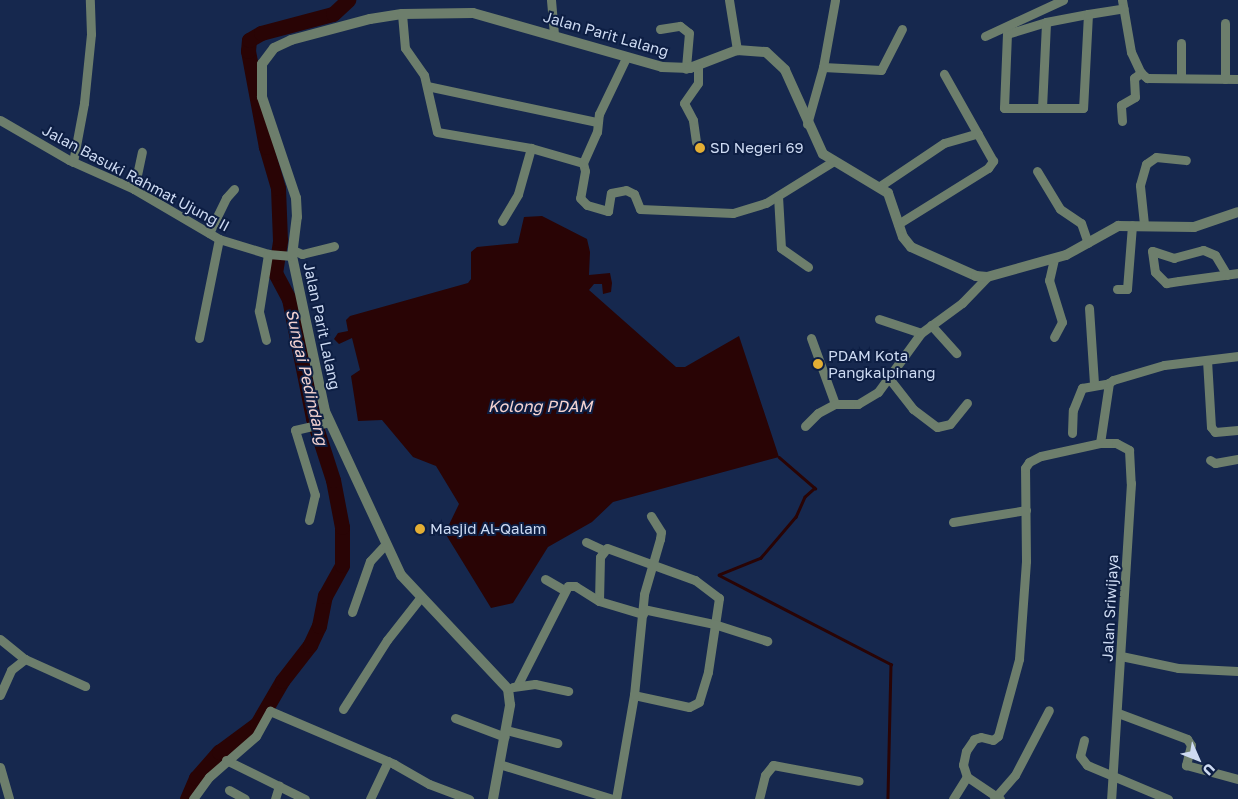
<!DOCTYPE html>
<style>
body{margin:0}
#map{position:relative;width:1238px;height:799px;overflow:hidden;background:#16284e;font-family:"Golos Text",sans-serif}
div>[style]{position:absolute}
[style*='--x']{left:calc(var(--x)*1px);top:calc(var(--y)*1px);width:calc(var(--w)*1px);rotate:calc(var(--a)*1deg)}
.water>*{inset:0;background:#290405}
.stream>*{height:2.5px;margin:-1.25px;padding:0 1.25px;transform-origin:1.25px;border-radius:1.25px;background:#290405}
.river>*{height:15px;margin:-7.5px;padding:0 7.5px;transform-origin:7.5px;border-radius:7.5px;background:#290405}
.minor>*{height:9px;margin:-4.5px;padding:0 4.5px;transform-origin:4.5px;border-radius:4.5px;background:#6d7e6c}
.tertiary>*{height:10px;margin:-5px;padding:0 5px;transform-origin:5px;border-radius:5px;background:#6d7e6c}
.dots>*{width:14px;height:14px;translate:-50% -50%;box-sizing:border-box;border:2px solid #0d1e43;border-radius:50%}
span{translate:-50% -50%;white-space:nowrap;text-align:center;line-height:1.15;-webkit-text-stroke:4px #0d1e43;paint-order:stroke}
.street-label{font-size:15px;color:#cddaf2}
.poi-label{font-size:15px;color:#cddaf2}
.left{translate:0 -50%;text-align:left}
.water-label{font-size:16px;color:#f5d3d1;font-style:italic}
.north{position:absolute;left:1173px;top:734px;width:50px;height:50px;-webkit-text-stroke:4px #0d1e43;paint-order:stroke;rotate:134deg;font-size:14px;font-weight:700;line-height:20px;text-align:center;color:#cddaf2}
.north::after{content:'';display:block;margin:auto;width:18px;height:22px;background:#cddaf2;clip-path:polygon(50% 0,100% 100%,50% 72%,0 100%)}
</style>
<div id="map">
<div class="water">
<div style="clip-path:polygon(542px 216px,587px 239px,590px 252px,589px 275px,610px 273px,612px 283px,611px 292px,603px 294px,602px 284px,594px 284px,589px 290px,676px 367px,685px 367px,739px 336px,779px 457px,613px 502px,592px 522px,548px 547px,513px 603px,491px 608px,445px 533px,459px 504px,436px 466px,413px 457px,382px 420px,358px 421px,351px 376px,360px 370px,352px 338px,339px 344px,334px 339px,338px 333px,348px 331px,346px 320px,350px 316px,468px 283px,471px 279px,471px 252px,477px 247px,518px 243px,524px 217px)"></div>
</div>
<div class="stream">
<div style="--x:779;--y:457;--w:48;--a:40.7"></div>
<div style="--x:815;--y:488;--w:13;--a:138"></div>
<div style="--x:805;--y:497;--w:22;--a:114"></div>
<div style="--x:796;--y:517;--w:54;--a:130.5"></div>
<div style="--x:761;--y:558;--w:45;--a:158"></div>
<div style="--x:719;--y:575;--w:194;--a:27.4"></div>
<div style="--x:891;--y:664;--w:135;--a:91.3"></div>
</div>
<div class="river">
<div style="--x:187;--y:799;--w:23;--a:-67"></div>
<div style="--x:196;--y:778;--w:35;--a:-49"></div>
<div style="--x:219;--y:752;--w:47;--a:-36.4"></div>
<div style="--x:257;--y:724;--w:50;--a:-59.8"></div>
<div style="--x:282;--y:681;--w:46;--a:-52.1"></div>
<div style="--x:310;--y:645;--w:21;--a:-65"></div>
<div style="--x:319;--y:626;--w:31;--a:-79"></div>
<div style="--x:325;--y:596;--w:35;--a:-61"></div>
<div style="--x:342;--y:565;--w:38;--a:-90"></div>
<div style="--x:342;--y:527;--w:48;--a:-100.8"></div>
<div style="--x:333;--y:480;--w:65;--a:-107.9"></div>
<div style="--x:313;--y:418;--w:121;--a:-101.4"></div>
<div style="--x:289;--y:299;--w:30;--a:-118"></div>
<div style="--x:275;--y:273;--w:33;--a:-81"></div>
<div style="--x:280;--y:240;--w:52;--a:-92.2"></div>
<div style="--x:278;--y:188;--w:43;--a:-106.3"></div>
<div style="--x:266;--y:147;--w:98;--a:-100.6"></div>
<div style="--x:248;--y:51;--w:11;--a:-85"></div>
<div style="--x:249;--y:40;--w:14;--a:-30"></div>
<div style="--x:261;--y:33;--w:74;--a:-14.8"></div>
<div style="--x:333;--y:14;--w:21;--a:-43"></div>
</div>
<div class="minor">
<div style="--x:551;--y:0;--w:34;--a:85"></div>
<div style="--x:729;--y:0;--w:51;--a:80.9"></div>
<div style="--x:1122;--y:0;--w:53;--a:80.2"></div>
<div style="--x:1131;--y:52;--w:23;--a:65"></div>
<div style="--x:1141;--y:73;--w:8;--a:40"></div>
<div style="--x:1147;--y:78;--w:91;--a:0.6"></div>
<div style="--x:402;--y:14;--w:34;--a:85"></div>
<div style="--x:405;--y:48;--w:33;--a:55"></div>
<div style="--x:424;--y:75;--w:58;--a:77.2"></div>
<div style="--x:437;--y:132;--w:95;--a:9.7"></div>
<div style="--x:531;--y:148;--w:54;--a:16.1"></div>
<div style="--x:583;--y:163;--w:34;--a:-66"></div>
<div style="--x:597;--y:132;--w:18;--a:-84"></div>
<div style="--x:599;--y:114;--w:62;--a:-64.3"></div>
<div style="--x:1088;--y:14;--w:94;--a:93"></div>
<div style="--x:1083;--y:108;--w:79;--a:180"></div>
<div style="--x:1004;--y:108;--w:74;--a:-87.7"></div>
<div style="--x:1007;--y:34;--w:41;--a:-17.1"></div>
<div style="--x:1046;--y:22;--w:43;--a:-10.8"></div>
<div style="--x:1088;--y:14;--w:36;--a:-9"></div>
<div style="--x:660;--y:29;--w:20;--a:-9"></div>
<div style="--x:680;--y:26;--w:11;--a:38"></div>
<div style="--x:689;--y:33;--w:36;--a:95"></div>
<div style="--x:985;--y:36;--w:86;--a:-24.8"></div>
<div style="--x:1181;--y:43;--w:35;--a:90"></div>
<div style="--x:823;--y:67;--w:58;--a:3"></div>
<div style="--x:881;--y:70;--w:46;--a:-62.9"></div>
<div style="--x:1225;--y:79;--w:56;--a:-90"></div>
<div style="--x:427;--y:86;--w:174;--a:12"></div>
<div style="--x:1042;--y:108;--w:86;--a:-87.3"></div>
<div style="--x:0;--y:120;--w:80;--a:30.1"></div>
<div style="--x:69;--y:160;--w:71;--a:24"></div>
<div style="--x:134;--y:189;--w:99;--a:30.5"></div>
<div style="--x:219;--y:239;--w:51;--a:17"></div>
<div style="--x:268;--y:254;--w:24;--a:5"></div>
<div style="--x:1122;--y:121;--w:16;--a:-94"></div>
<div style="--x:1121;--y:105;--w:16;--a:-30"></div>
<div style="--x:1135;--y:97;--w:19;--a:-93"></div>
<div style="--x:1134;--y:78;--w:9;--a:-36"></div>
<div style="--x:807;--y:124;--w:59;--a:-74.3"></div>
<div style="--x:823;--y:67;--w:68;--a:-79.8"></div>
<div style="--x:696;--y:142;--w:22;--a:-98"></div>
<div style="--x:693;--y:120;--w:19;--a:-118"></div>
<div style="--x:684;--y:103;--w:24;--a:-55"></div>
<div style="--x:698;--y:83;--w:17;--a:-90"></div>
<div style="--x:73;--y:162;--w:60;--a:-79.4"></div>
<div style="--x:84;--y:103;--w:69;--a:-84.2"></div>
<div style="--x:91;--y:34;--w:34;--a:-92"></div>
<div style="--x:583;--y:163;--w:8;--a:76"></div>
<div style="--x:585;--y:171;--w:27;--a:100"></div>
<div style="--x:580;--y:198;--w:10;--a:45"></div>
<div style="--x:587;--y:205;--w:22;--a:16"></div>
<div style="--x:608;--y:211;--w:18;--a:-81"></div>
<div style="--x:611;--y:193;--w:15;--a:-11"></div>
<div style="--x:626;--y:190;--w:9;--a:27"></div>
<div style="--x:634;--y:194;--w:16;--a:68"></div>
<div style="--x:640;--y:209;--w:93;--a:2.5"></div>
<div style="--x:733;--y:213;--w:34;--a:-17"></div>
<div style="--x:766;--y:203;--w:78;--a:-31.8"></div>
<div style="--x:1037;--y:171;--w:44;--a:58.8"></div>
<div style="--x:1060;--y:209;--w:25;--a:34"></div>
<div style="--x:1081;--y:223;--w:21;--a:71"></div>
<div style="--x:880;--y:186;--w:77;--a:-33.9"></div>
<div style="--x:944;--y:143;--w:35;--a:-16"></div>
<div style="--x:134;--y:189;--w:38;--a:-78"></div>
<div style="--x:778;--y:196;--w:52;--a:86.7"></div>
<div style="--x:781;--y:248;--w:33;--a:35"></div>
<div style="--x:502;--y:221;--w:31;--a:-59"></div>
<div style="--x:518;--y:194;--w:48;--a:-74.2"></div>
<div style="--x:898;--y:224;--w:106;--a:-31.9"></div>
<div style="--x:988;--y:168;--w:9;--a:-54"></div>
<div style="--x:993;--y:161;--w:100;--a:-119.4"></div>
<div style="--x:1144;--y:224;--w:39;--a:-96"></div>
<div style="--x:1140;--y:185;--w:22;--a:-74"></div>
<div style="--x:1146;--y:164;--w:12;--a:-35"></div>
<div style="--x:1156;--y:157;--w:30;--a:6"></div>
<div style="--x:209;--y:233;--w:39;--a:-64"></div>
<div style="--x:226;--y:198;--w:12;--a:-48"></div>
<div style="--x:293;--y:250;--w:10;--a:24"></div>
<div style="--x:302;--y:254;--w:33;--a:-14"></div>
<div style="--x:1054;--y:259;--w:22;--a:103"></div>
<div style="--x:1049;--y:280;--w:44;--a:72.8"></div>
<div style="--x:1062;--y:322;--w:17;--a:118"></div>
<div style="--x:1227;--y:275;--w:23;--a:-121"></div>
<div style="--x:1215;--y:255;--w:13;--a:-157"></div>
<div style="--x:1203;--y:250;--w:30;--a:165"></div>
<div style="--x:1174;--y:258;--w:23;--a:-162"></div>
<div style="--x:1152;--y:251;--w:21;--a:82"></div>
<div style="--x:1155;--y:272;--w:16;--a:45"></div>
<div style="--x:1166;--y:283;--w:13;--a:-9"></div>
<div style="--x:1179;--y:281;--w:60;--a:-7.7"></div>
<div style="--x:1117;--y:289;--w:10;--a:0"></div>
<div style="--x:1127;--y:289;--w:64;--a:-85.5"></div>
<div style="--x:1089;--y:308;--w:76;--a:86.2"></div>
<div style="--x:879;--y:319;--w:44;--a:18.4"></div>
<div style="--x:931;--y:325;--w:38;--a:48"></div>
<div style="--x:199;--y:338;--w:101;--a:-78.6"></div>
<div style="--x:811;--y:338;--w:70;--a:70"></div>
<div style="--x:835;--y:404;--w:23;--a:0"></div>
<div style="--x:858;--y:404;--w:23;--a:-31"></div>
<div style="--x:878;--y:392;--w:73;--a:-53.9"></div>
<div style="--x:921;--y:333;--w:51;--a:-36.2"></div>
<div style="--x:962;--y:303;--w:36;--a:-46"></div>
<div style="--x:266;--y:340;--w:30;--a:-104"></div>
<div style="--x:259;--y:311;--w:58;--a:-81"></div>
<div style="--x:1207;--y:360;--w:67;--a:86.6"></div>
<div style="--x:1211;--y:427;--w:6;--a:51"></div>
<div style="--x:1215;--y:432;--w:23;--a:-5"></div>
<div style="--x:888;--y:377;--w:41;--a:52"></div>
<div style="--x:913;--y:409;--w:30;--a:37"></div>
<div style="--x:937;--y:427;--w:13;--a:-13"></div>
<div style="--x:950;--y:424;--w:27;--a:-51"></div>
<div style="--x:805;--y:426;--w:18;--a:-45"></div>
<div style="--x:818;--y:413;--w:19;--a:-28"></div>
<div style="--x:1072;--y:433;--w:23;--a:-88"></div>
<div style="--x:1073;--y:410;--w:24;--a:-68"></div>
<div style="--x:1082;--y:388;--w:27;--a:-10"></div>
<div style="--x:1100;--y:443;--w:61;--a:-81.5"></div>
<div style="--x:1109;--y:383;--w:5;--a:-37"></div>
<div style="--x:1113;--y:380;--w:53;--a:-16.4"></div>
<div style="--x:1164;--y:365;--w:75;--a:-6.9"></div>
<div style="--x:1210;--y:460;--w:6;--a:31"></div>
<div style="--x:1215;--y:463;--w:23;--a:-10"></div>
<div style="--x:309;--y:520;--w:26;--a:-77"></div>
<div style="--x:315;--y:495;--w:68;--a:-107.1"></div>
<div style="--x:295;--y:430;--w:35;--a:-13"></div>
<div style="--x:953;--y:522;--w:74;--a:-9.3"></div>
<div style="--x:586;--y:542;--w:19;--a:25"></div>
<div style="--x:545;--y:579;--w:22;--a:30"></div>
<div style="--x:599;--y:601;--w:44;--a:-88.7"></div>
<div style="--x:600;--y:557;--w:11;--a:-52"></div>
<div style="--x:607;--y:548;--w:94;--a:20"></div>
<div style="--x:695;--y:580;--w:30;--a:37"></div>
<div style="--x:719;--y:598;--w:75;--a:98.5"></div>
<div style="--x:708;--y:672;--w:31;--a:107"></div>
<div style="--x:699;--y:702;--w:11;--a:153"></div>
<div style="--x:689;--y:707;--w:56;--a:-167.7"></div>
<div style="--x:643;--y:609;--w:73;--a:11.9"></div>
<div style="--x:714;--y:624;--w:56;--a:17.8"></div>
<div style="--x:352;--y:612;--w:54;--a:-70.6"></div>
<div style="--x:370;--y:561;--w:23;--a:-47"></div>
<div style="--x:0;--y:639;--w:32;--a:39"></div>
<div style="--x:25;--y:659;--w:66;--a:24.2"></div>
<div style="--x:1121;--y:656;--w:58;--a:11.9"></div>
<div style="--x:1178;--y:668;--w:60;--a:2.9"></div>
<div style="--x:517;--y:686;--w:112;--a:-63"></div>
<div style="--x:568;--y:586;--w:7;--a:0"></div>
<div style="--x:575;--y:586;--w:28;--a:32"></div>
<div style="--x:599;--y:601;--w:46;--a:16.5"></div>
<div style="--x:513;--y:687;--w:22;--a:-8"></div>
<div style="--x:535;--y:684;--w:34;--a:12"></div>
<div style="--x:0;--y:695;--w:27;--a:-66"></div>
<div style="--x:11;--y:670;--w:18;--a:-38"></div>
<div style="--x:343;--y:709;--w:82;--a:-57.5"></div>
<div style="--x:387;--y:640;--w:53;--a:-51.8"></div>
<div style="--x:1118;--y:713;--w:74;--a:20.6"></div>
<div style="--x:1187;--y:739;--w:7;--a:56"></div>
<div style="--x:1191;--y:745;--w:21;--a:104"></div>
<div style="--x:1186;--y:765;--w:54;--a:15.1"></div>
<div style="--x:455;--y:718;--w:53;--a:20.8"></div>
<div style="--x:506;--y:730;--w:53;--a:14.3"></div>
<div style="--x:1084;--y:740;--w:16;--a:104"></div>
<div style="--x:1080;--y:756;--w:11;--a:52"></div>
<div style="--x:1087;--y:765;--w:88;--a:22.8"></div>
<div style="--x:226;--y:760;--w:88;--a:26.3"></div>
<div style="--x:499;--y:764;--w:119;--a:17.1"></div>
<div style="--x:0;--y:767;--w:33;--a:74"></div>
<div style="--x:229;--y:790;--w:18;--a:29"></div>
<div style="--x:193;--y:799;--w:27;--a:-54"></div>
<div style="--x:209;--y:777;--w:62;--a:-41.1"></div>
<div style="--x:256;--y:736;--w:29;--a:-61"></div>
<div style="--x:270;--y:711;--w:135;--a:23.1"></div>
<div style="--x:394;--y:764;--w:40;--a:29.7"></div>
<div style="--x:429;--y:784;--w:43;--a:20.6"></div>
<div style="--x:275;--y:799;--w:14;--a:-73"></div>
<div style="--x:370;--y:799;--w:42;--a:-64.7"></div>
<div style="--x:616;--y:799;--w:106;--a:-80.2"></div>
<div style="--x:634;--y:695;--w:101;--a:-84.3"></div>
<div style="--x:644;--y:594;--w:57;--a:-73.8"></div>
<div style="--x:660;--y:539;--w:7;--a:-82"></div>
<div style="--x:661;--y:532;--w:19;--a:-122"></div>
<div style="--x:759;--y:799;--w:25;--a:-76"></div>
<div style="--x:765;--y:775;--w:13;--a:-51"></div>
<div style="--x:773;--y:765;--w:87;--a:10.5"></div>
<div style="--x:953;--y:799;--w:26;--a:-58"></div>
<div style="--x:994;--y:799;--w:32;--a:-49"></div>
<div style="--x:1015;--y:775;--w:73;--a:-62.4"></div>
<div style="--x:1000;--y:799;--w:40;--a:-146"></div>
<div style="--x:967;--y:777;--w:13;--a:-108"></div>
<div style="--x:963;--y:765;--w:14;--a:-78"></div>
<div style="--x:966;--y:751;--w:14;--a:-56"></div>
<div style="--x:974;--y:739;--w:7;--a:-16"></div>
<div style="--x:981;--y:737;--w:12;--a:14"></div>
<div style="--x:993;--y:740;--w:6;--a:-39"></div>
<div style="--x:998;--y:736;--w:80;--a:-74.7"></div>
<div style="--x:1019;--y:659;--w:98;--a:-85.9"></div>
<div style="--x:1026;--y:561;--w:93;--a:-90.6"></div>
<div style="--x:1025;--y:468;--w:7;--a:-56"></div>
<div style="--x:1029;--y:462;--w:13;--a:-27"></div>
<div style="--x:1041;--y:456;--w:60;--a:-12.4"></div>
<div style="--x:1100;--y:443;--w:16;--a:0"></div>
<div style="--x:1116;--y:443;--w:15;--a:28"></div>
<div style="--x:1129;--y:450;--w:33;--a:87"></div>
<div style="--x:1131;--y:483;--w:317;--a:93.6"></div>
</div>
<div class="tertiary">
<div style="--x:493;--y:799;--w:96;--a:-79.7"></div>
<div style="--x:510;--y:705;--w:16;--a:-97"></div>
<div style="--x:508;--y:689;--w:156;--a:-133.2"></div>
<div style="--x:401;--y:575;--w:181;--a:-114.9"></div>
<div style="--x:325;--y:411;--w:158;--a:-102"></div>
<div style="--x:292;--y:256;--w:39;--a:-83"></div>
<div style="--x:297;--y:217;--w:19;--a:-93"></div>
<div style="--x:296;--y:198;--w:107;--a:-108.6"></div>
<div style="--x:262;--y:97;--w:33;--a:-90"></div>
<div style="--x:262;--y:64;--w:20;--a:-53"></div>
<div style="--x:274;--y:48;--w:19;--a:-25"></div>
<div style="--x:291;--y:40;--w:82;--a:-14.9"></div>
<div style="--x:370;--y:19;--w:32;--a:-9"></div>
<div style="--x:402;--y:14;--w:71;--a:-0.8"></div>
<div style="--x:473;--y:13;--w:197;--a:15.9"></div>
<div style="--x:662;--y:67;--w:28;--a:2"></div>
<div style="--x:690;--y:68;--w:50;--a:-21"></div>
<div style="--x:737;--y:50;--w:29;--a:4"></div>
<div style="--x:766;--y:52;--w:26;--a:43"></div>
<div style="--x:785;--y:70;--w:92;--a:65.7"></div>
<div style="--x:823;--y:154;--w:76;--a:31"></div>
<div style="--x:888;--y:193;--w:46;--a:71.2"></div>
<div style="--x:903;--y:237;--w:13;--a:51"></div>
<div style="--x:911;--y:247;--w:71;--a:24"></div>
<div style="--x:976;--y:276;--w:11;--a:5"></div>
<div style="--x:987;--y:277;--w:82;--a:-15.6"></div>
<div style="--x:1066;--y:255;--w:60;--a:-29.1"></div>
<div style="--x:1118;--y:226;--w:76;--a:0.8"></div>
<div style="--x:1194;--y:227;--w:46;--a:-18.8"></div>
</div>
<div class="dots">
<div style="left:700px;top:148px;background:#e3ae34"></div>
<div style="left:818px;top:364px;background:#e3ae34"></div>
<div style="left:420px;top:529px;background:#e3ae34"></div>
</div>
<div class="street-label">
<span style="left:606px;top:34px;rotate:16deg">Jalan Parit Lalang</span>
<span style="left:136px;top:178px;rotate:28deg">Jalan Basuki Rahmat Ujung II</span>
<span style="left:322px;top:326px;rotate:78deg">Jalan Parit Lalang</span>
<span style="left:1110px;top:608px;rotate:-87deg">Jalan Sriwijaya</span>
</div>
<div class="poi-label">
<span class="left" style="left:710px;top:148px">SD Negeri 69</span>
<span class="left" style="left:828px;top:364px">PDAM Kota<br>Pangkalpinang</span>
<span class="left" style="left:430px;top:529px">Masjid Al-Qalam</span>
</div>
<div class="water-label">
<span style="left:307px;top:377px;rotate:77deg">Sungai Pedindang</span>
<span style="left:540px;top:406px">Kolong PDAM</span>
</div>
<div class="north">U</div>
</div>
